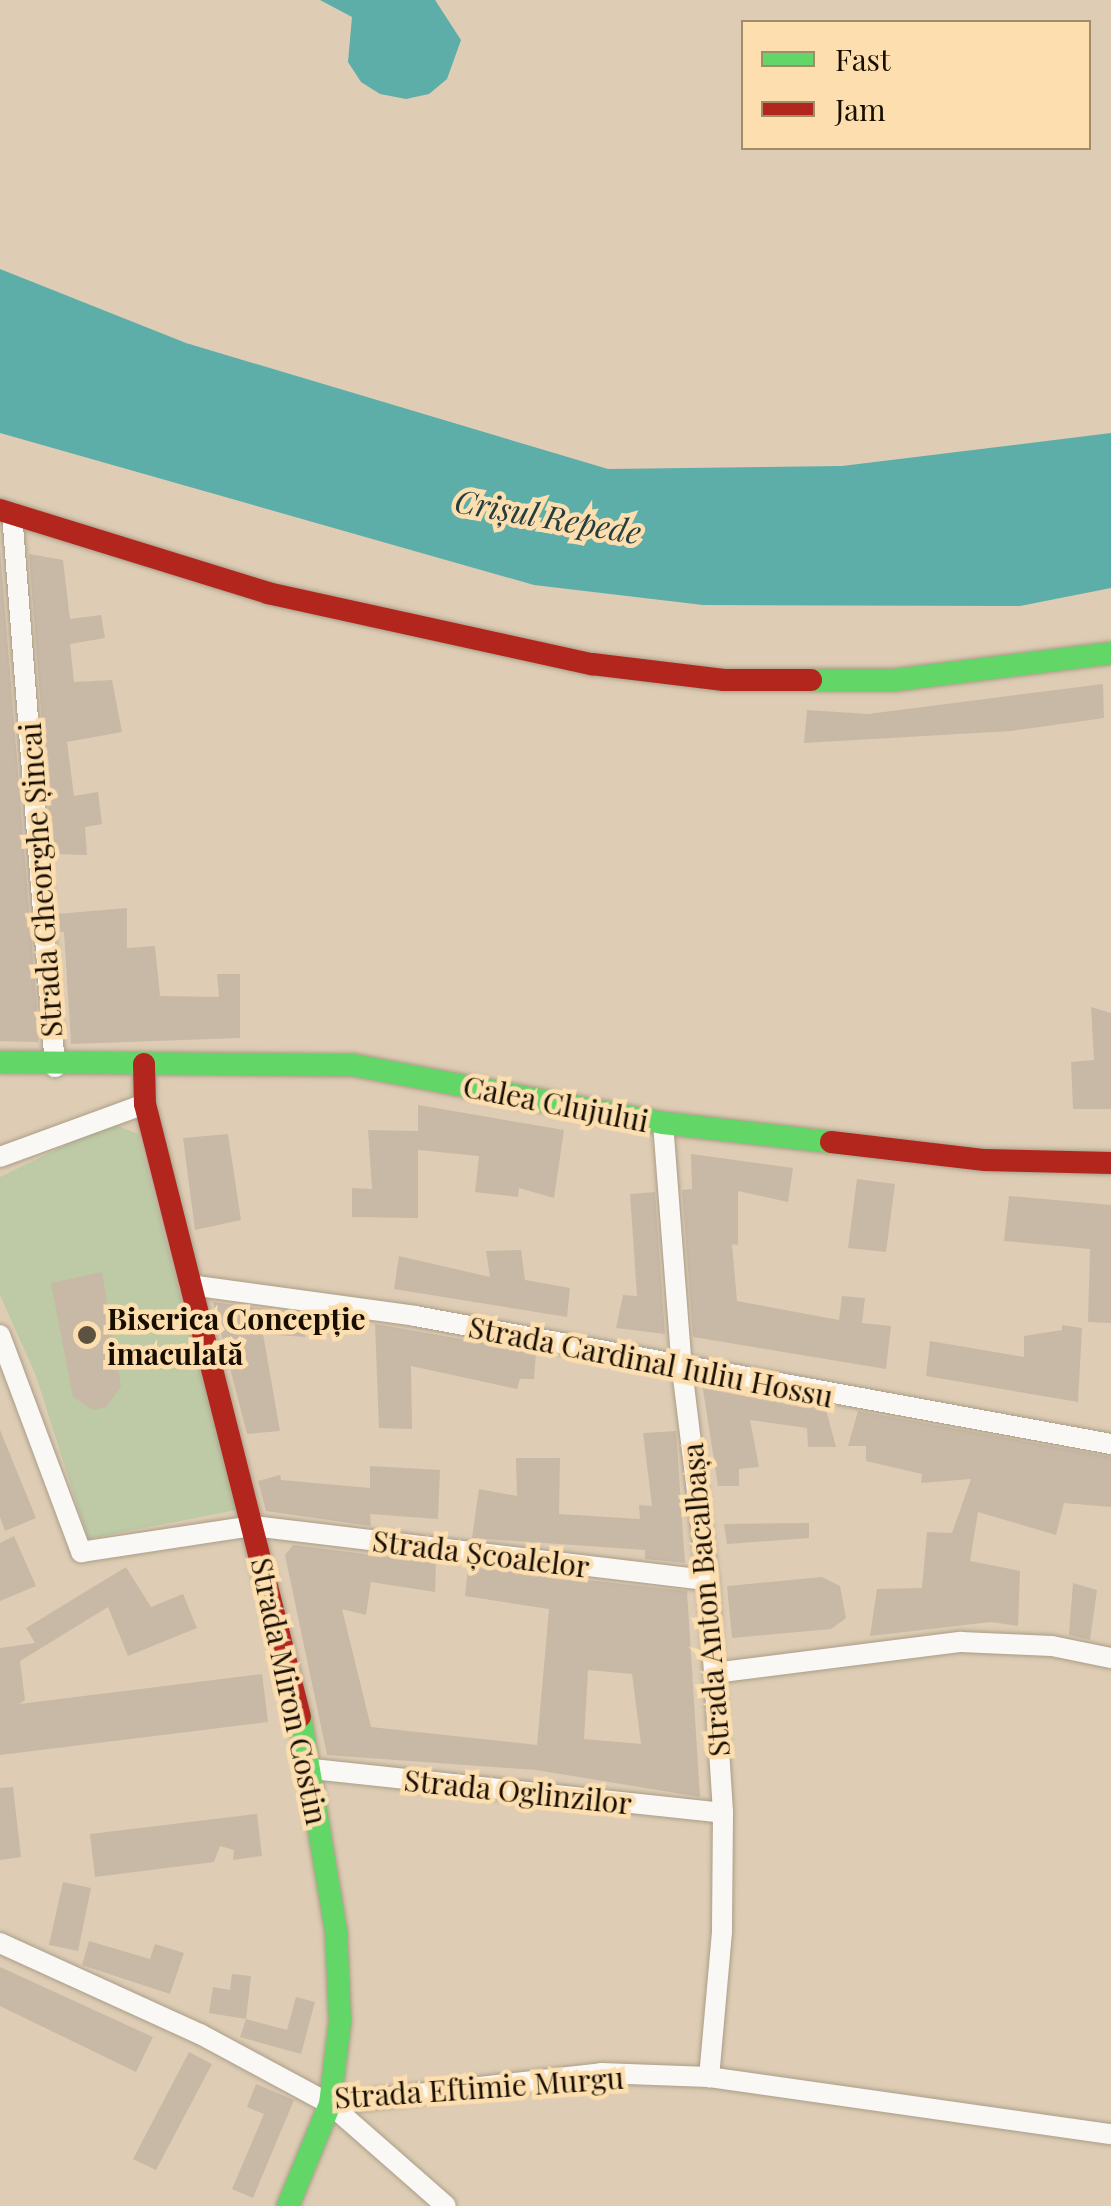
<!DOCTYPE html>
<meta charset="utf-8">
<style>
body{margin:0}
#map{position:relative;width:1111px;height:2206px;overflow:hidden;background:#decdb4;font-family:"Playfair Display",serif}
div>[style]{position:absolute}
[style*='--x']{left:calc(var(--x)*1px);top:calc(var(--y)*1px);width:calc(var(--w)*1px);rotate:calc(var(--a)*1deg)}
.green>*{inset:0;background:#bdcaa5}
.water>*{inset:0;background:#5dada9}
.building>*{inset:0;background:#c8b8a6}
.roads{filter:drop-shadow(0 0 2px #aa9d89) drop-shadow(0 0 2px #aa9d89)}
.street>*{height:20px;margin:-10px;padding:0 10px;transform-origin:10px;border-radius:10px;background:#faf8f4}
.fast>*{height:22px;margin:-11px;padding:0 11px;transform-origin:11px;border-radius:11px;background:#63d668}
.jam>*{height:22px;margin:-11px;padding:0 11px;transform-origin:11px;border-radius:11px;background:#b3261e}
.dots>*{width:28px;height:28px;translate:-50% -50%;box-sizing:border-box;border:5px solid #fcdeaf;border-radius:50%}
span{translate:-50% -50%;white-space:nowrap;text-align:center;line-height:1.15;-webkit-text-stroke:9px #fcdeaf;paint-order:stroke}
.street-label{font-size:30px;color:#180e00}
.poi-label{font-size:30px;color:#180e00;font-weight:700}
.left{translate:0 -50%;text-align:left}
.water-label{font-size:32px;color:#243e3e;font-style:italic}
.legend{position:absolute;left:741px;top:20px;width:350px;height:130px;box-sizing:border-box;background:#fcdeaf;border:2px solid #a18b69;margin:0;padding:12px 18px;list-style:none;font-size:30px;color:#180e00}
.legend li{display:flex;align-items:center;gap:20px;height:50px}
.legend b{width:50px;border:2px solid #a18b69}
</style>
<div id="map">
<div class="green">
<div style="clip-path:polygon(111px 1123px,138px 1134px,236px 1510px,88px 1539px,36px 1376px,0 1295px,0 1177px)"></div>
</div>
<div class="water">
<div style="clip-path:polygon(320px 0,435px 0,461px 40px,447px 79px,429px 94px,406px 99px,380px 94px,361px 82px,348px 62px,352px 17px)"></div>
<div style="clip-path:polygon(0 269px,186px 343px,608px 469px,842px 466px,1111px 433px,1111px 588px,1020px 606px,703px 605px,534px 585px,0 433px)"></div>
</div>
<div class="building">
<div style="clip-path:polygon(0 548px,39px 1034px,38px 1042px,0 1041px)"></div>
<div style="clip-path:polygon(29px 554px,63px 560px,70px 619px,101px 615px,105px 638px,70px 644px,74px 682px,112px 680px,122px 732px,67px 742px,74px 796px,98px 792px,102px 824px,85px 827px,87px 855px,52px 854px)"></div>
<div style="clip-path:polygon(1103px 684px,1104px 718px,1011px 731px,804px 743px,807px 710px,868px 714px)"></div>
<div style="clip-path:polygon(127px 908px,127px 948px,155px 946px,160px 996px,219px 997px,217px 974px,240px 974px,240px 1038px,71px 1044px,64px 932px,58px 932px,57px 914px)"></div>
<div style="clip-path:polygon(1091px 1007px,1111px 1013px,1111px 1109px,1073px 1109px,1071px 1062px,1094px 1060px)"></div>
<div style="clip-path:polygon(418px 1105px,564px 1130px,554px 1198px,519px 1188px,518px 1197px,475px 1192px,479px 1156px,418px 1150px,418px 1218px,352px 1217px,352px 1188px,372px 1189px,368px 1130px,418px 1131px)"></div>
<div style="clip-path:polygon(228px 1134px,241px 1220px,195px 1230px,183px 1138px)"></div>
<div style="clip-path:polygon(691px 1154px,793px 1168px,788px 1202px,738px 1191px,738px 1245px,732px 1244px,737px 1301px,839px 1320px,842px 1296px,865px 1298px,862px 1323px,891px 1326px,886px 1369px,693px 1337px,682px 1190px,692px 1189px)"></div>
<div style="clip-path:polygon(857px 1179px,895px 1184px,886px 1252px,848px 1248px)"></div>
<div style="clip-path:polygon(655px 1192px,665px 1334px,616px 1328px,623px 1295px,637px 1296px,630px 1194px)"></div>
<div style="clip-path:polygon(1009px 1196px,1111px 1205px,1111px 1323px,1088px 1322px,1090px 1249px,1004px 1241px)"></div>
<div style="clip-path:polygon(521px 1250px,525px 1280px,570px 1288px,567px 1317px,394px 1289px,399px 1256px,490px 1277px,486px 1251px)"></div>
<div style="clip-path:polygon(102px 1272px,121px 1387px,106px 1407px,93px 1410px,73px 1397px,51px 1283px)"></div>
<div style="clip-path:polygon(213px 1302px,309px 1315px,305px 1337px,263px 1334px,280px 1431px,247px 1434px)"></div>
<div style="clip-path:polygon(375px 1324px,536px 1352px,534px 1379px,520px 1379px,517px 1389px,411px 1366px,412px 1429px,379px 1428px)"></div>
<div style="clip-path:polygon(1062px 1325px,1082px 1328px,1078px 1402px,926px 1376px,930px 1341px,1024px 1357px,1024px 1336px,1062px 1330px)"></div>
<div style="clip-path:polygon(702px 1383px,825px 1406px,836px 1447px,808px 1447px,807px 1428px,750px 1420px,759px 1467px,739px 1469px,739px 1486px,718px 1486px)"></div>
<div style="clip-path:polygon(858px 1411px,1111px 1457px,1111px 1507px,1064px 1503px,1056px 1535px,978px 1512px,970px 1561px,1020px 1571px,1018px 1626px,991px 1622px,870px 1636px,877px 1589px,922px 1588px,927px 1532px,952px 1533px,971px 1479px,921px 1483px,922px 1474px,866px 1461px,866px 1446px,848px 1446px)"></div>
<div style="clip-path:polygon(0 1430px,36px 1518px,5px 1531px,0 1517px)"></div>
<div style="clip-path:polygon(676px 1431px,685px 1563px,645px 1559px,645px 1550px,472px 1538px,479px 1489px,517px 1496px,516px 1458px,560px 1458px,559px 1514px,640px 1519px,639px 1505px,652px 1506px,643px 1433px)"></div>
<div style="clip-path:polygon(370px 1466px,440px 1470px,438px 1519px,370px 1514px,371px 1526px,266px 1511px,258px 1481px,280px 1475px,281px 1480px,370px 1488px)"></div>
<div style="clip-path:polygon(809px 1523px,809px 1538px,727px 1544px,724px 1524px)"></div>
<div style="clip-path:polygon(14px 1536px,36px 1586px,0 1601px,0 1543px)"></div>
<div style="clip-path:polygon(evenodd,293px 1545px,436px 1563px,435px 1592px,371px 1582px,366px 1615px,342px 1609px,371px 1727px,537px 1745px,549px 1609px,465px 1596px,468px 1567px,687px 1591px,700px 1797px,536px 1770px,327px 1755px,285px 1555px,293px 1545px,588px 1670px,632px 1674px,641px 1744px,584px 1739px,588px 1670px)"></div>
<div style="clip-path:polygon(126px 1567px,151px 1607px,183px 1594px,197px 1628px,128px 1656px,108px 1607px,20px 1661px,25px 1700px,19px 1704px,262px 1674px,268px 1722px,0 1755px,0 1648px,35px 1643px,26px 1628px)"></div>
<div style="clip-path:polygon(822px 1577px,840px 1586px,846px 1618px,831px 1629px,732px 1638px,727px 1586px)"></div>
<div style="clip-path:polygon(1073px 1583px,1097px 1590px,1090px 1640px,1069px 1635px)"></div>
<div style="clip-path:polygon(13px 1787px,21px 1857px,0 1860px,0 1788px)"></div>
<div style="clip-path:polygon(257px 1814px,262px 1856px,233px 1860px,234px 1850px,220px 1846px,214px 1862px,95px 1877px,90px 1834px)"></div>
<div style="clip-path:polygon(63px 1882px,91px 1888px,78px 1951px,49px 1945px)"></div>
<div style="clip-path:polygon(89px 1941px,150px 1959px,155px 1944px,184px 1953px,170px 1994px,82px 1965px)"></div>
<div style="clip-path:polygon(0 1967px,153px 2037px,136px 2072px,0 2006px)"></div>
<div style="clip-path:polygon(232px 1974px,251px 1976px,246px 2019px,287px 2030px,296px 1997px,315px 2002px,301px 2054px,240px 2037px,246px 2019px,209px 2013px,213px 1987px,230px 1990px)"></div>
<div style="clip-path:polygon(189px 2052px,212px 2064px,156px 2170px,133px 2159px)"></div>
<div style="clip-path:polygon(256px 2084px,294px 2100px,253px 2198px,232px 2189px,264px 2114px,247px 2107px)"></div>
</div>
<div class="roads">
<div class="street">
<div style="--x:12;--y:513;--w:556;--a:85.56"></div>
<div style="--x:663;--y:1123;--w:247;--a:85.6"></div>
<div style="--x:682;--y:1369;--w:213;--a:83"></div>
<div style="--x:708;--y:1580;--w:233;--a:86.3"></div>
<div style="--x:723;--y:1813;--w:119;--a:90.5"></div>
<div style="--x:722;--y:1932;--w:146;--a:95.1"></div>
<div style="--x:0;--y:1157;--w:154;--a:-20.1"></div>
<div style="--x:190;--y:1285;--w:227;--a:7.8"></div>
<div style="--x:415;--y:1316;--w:708;--a:10.42"></div>
<div style="--x:0;--y:1335;--w:232;--a:69.5"></div>
<div style="--x:81;--y:1552;--w:174;--a:-8.6"></div>
<div style="--x:253;--y:1526;--w:458;--a:6.8"></div>
<div style="--x:714;--y:1673;--w:249;--a:-7.2"></div>
<div style="--x:961;--y:1642;--w:91;--a:2.5"></div>
<div style="--x:1052;--y:1646;--w:60;--a:11.5"></div>
<div style="--x:313;--y:1769;--w:412;--a:6.1"></div>
<div style="--x:0;--y:1943;--w:220;--a:24.5"></div>
<div style="--x:200;--y:2034;--w:148;--a:28.3"></div>
<div style="--x:330;--y:2104;--w:154;--a:41.3"></div>
<div style="--x:330;--y:2104;--w:273;--a:-6.5"></div>
<div style="--x:601;--y:2073;--w:108;--a:2.1"></div>
<div style="--x:709;--y:2077;--w:406;--a:8.1"></div>
</div>
<div class="fast">
<div style="--x:811;--y:680;--w:84;--a:0"></div>
<div style="--x:895;--y:680;--w:218;--a:-7.1"></div>
<div style="--x:0;--y:1062;--w:353;--a:0.5"></div>
<div style="--x:353;--y:1065;--w:315;--a:10.6"></div>
<div style="--x:663;--y:1123;--w:169;--a:6.5"></div>
<div style="--x:288;--y:2206;--w:110;--a:-67.6"></div>
<div style="--x:330;--y:2104;--w:84;--a:-83.1"></div>
<div style="--x:340;--y:2021;--w:90;--a:-92.5"></div>
<div style="--x:336;--y:1931;--w:217;--a:-99.5"></div>
</div>
<div class="jam">
<div style="--x:0;--y:510;--w:281;--a:17.2"></div>
<div style="--x:268;--y:593;--w:332;--a:12.4"></div>
<div style="--x:592;--y:664;--w:133;--a:6.9"></div>
<div style="--x:724;--y:680;--w:87;--a:0"></div>
<div style="--x:144;--y:1064;--w:40;--a:88.6"></div>
<div style="--x:145;--y:1104;--w:632;--a:75.81"></div>
<div style="--x:831;--y:1142;--w:155;--a:6.7"></div>
<div style="--x:985;--y:1160;--w:126;--a:1.4"></div>
</div>
</div>
<div class="dots">
<div style="left:87px;top:1335px;background:#5d513f"></div>
</div>
<div class="street-label">
<span style="left:40px;top:880px;rotate:-94deg">Strada Gheorghe Șincai</span>
<span style="left:556px;top:1103px;rotate:11deg">Calea Clujului</span>
<span style="left:651px;top:1361px;rotate:11deg">Strada Cardinal Iuliu Hossu</span>
<span style="left:481px;top:1553px;rotate:7deg">Strada Școalelor</span>
<span style="left:705px;top:1600px;rotate:-95deg">Strada Anton Bacalbașa</span>
<span style="left:290px;top:1691px;rotate:78deg">Strada Miron Costin</span>
<span style="left:518px;top:1791px;rotate:6deg">Strada Oglinzilor</span>
<span style="left:479px;top:2087px;rotate:-4deg">Strada Eftimie Murgu</span>
</div>
<div class="poi-label">
<span class="left" style="left:107px;top:1335px">Biserica Concepție<br>imaculată</span>
</div>
<div class="water-label">
<span style="left:548px;top:516px;rotate:10deg">Crișul Repede</span>
</div>
<ul class="legend">
<li><b style="height:12px;background:#63d668"></b>Fast</li>
<li><b style="height:12px;background:#b3261e"></b>Jam</li>
</ul>
</div>
